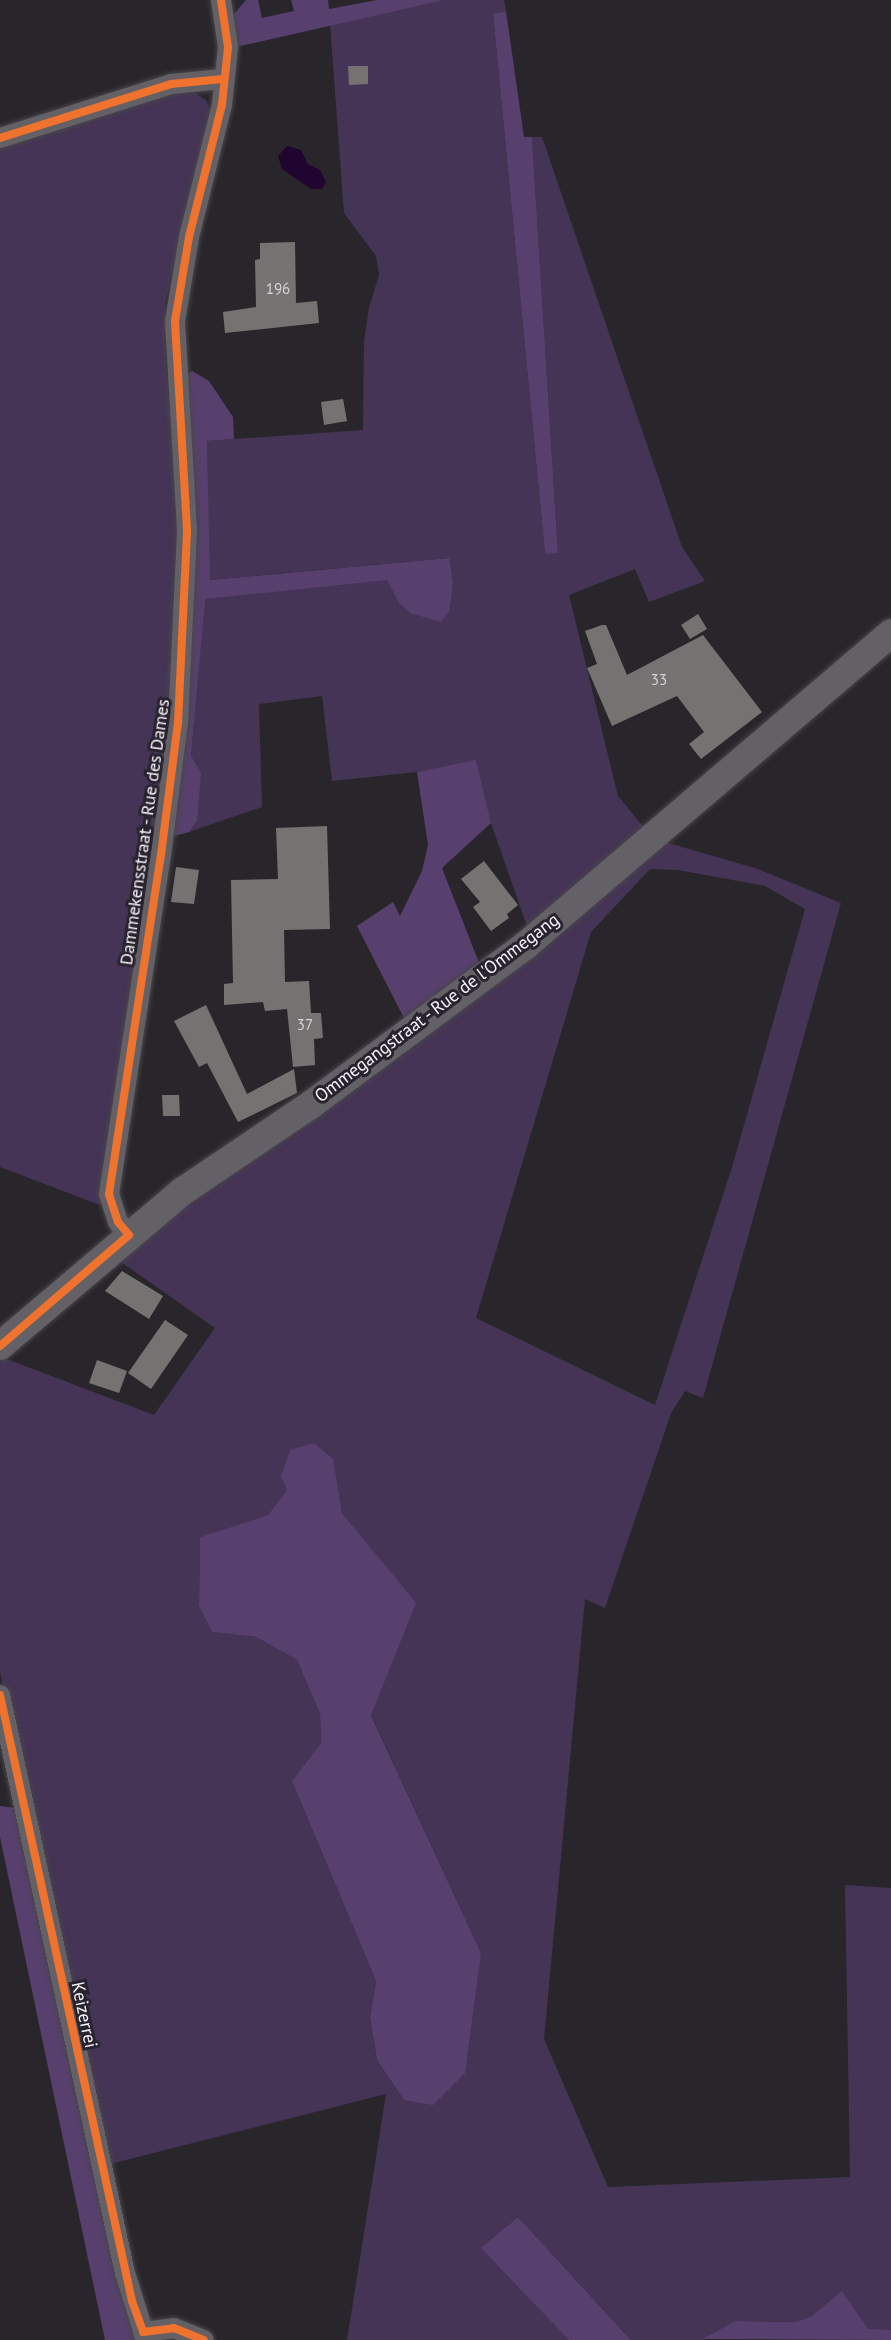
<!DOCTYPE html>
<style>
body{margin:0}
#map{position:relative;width:891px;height:2340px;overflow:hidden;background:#28262b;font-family:"PT Sans",sans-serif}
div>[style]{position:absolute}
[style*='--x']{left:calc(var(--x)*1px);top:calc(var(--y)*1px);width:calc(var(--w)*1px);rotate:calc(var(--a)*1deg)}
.green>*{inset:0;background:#463456}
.forest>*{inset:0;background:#58406e}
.water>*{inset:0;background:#1f0530}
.building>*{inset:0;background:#747372}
.roads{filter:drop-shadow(0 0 2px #47454a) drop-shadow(0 0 2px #47454a)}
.street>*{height:20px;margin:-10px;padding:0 10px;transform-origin:10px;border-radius:10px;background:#636166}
.secondary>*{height:28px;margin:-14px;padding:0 14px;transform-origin:14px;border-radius:14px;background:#636166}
.cycleway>*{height:8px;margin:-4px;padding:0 4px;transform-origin:4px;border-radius:4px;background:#ef722f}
span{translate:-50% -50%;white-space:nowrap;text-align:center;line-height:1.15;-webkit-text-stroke:6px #28232e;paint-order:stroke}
.number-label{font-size:15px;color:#d6d3d8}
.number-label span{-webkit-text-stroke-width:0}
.street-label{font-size:18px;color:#f6f3fa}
</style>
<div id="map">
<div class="green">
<div style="clip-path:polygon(444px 0,504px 0,506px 11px,493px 14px,545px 554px,558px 552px,532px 137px,542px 137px,682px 547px,705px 581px,649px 602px,635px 569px,569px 595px,618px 796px,646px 830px,529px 932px,491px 823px,476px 761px,417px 772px,332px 781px,322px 696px,259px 704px,262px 807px,189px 832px,197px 821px,191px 756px,204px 599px,387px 579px,399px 603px,410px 613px,450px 610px,453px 582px,448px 558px,209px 580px,207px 441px,363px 430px,364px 342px,369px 308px,379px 275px,376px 256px,344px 213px,330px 24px)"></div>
<div style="clip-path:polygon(182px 91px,195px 93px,206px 100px,210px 110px,165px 303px,166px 369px,179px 508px,173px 676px,162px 794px,100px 1205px,0 1167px,0 147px)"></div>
<div style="clip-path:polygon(evenodd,665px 842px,758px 869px,841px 903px,703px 1398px,685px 1391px,671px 1413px,605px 1608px,585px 1599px,544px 2039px,608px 2187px,850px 2177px,845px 1885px,891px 1888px,891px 2330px,868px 2330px,842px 2292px,812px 2316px,796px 2322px,735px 2321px,704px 2340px,631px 2340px,518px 2217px,482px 2248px,569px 2340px,347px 2340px,386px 2094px,110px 2164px,0 1672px,0 1363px,4px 1358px,154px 1415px,215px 1328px,114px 1257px,665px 842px,650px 869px,678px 870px,765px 886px,805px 909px,733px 1164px,655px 1405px,476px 1318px,591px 932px,650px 869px,665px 842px,288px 1489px,337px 1491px,342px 1513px,415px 1603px,371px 1714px,481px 1953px,404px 2100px,377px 2060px,370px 2017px,376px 1981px,292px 1781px,321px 1743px,320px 1714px,297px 1660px,256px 1637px,212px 1632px,199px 1606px,200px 1537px,268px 1515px,288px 1489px)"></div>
</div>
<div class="forest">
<div style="clip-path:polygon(246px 0,258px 0,262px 18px,294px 11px,291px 0,328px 0,329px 9px,377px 0,444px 0,236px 47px,233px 15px)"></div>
<div style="clip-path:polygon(506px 11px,524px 137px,532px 137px,558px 553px,545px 554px,493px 14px)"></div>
<div style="clip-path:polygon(192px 371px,209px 381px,233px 417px,234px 439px,207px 441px,210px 580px,449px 558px,453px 582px,450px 610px,441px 622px,410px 613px,399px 603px,387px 580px,205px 599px,191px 756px,201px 773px,197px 821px,189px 832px,167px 838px,183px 376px)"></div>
<div style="clip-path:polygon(476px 760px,491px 823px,442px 868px,481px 968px,406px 1022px,357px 926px,393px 902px,400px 916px,422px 871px,428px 845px,417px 772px)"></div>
<div style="clip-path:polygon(314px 1443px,333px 1459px,342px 1513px,416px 1603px,371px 1715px,481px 1953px,465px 2073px,433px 2105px,404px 2100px,377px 2060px,370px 2017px,376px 1981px,292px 1781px,321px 1743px,320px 1714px,297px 1660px,256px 1637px,212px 1632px,199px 1606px,200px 1537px,268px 1515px,287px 1490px,281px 1476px,290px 1450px)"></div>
<div style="clip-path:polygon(0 1806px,17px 1808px,137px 2340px,105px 2340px,0 1837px)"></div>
<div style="clip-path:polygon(518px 2217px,630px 2339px,631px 2340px,569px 2340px,481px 2248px)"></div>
<div style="clip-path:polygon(842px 2291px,868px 2329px,891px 2330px,891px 2340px,703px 2339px,735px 2321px,796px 2322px,812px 2316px)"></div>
</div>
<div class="water">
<div style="clip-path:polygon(287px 146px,301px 150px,308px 164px,320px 170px,326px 182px,322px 189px,311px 189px,282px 169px,278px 156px)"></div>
</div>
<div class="building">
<div style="clip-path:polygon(348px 66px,368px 66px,368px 84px,349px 85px)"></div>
<div style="clip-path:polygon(295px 242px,296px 303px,317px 301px,319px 323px,225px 333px,223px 312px,256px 307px,255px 260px,260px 259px,260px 243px)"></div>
<div style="clip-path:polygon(343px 399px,347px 421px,324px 425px,321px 402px)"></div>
<div style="clip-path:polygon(698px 614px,707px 629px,690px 639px,681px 625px)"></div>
<div style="clip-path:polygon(602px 625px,606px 625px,627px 675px,703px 635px,762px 712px,701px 759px,689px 744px,704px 732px,677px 696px,612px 726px,587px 668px,597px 664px,585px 631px)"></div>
<div style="clip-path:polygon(327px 826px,330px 929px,284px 930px,285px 982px,309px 981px,311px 1013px,321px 1013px,323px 1038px,314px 1039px,315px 1065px,293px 1067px,287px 1009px,265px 1011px,263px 1002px,224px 1005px,224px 984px,233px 983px,231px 880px,278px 879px,276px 828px)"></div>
<div style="clip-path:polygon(484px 861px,518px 905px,507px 914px,509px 918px,491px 931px,473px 907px,480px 902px,461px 879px)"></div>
<div style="clip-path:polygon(176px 867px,199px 870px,194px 904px,171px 902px)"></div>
<div style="clip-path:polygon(206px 1005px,247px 1094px,294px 1069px,297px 1093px,238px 1122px,207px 1063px,199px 1067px,174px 1021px)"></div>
<div style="clip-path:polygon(162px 1095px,179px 1095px,180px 1116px,163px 1116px)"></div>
<div style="clip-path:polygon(122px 1271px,163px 1296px,149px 1319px,105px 1291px)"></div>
<div style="clip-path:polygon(165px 1320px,188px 1335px,151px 1389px,128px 1373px)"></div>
<div style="clip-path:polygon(97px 1360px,127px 1371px,119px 1393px,89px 1383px)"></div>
</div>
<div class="roads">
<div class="street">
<div style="--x:0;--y:138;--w:179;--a:-17.5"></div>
<div style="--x:171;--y:84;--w:52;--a:-5.5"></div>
<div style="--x:129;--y:1235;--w:17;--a:-130"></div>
<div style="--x:118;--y:1222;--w:29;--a:-108"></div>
<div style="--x:109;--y:1194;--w:343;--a:-81.3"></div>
<div style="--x:161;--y:855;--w:133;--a:-82.7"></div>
<div style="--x:178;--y:723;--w:193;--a:-87.3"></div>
<div style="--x:187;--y:530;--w:209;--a:-93.3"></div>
<div style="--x:175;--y:321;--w:85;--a:-80.5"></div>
<div style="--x:189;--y:237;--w:136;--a:-76"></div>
<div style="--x:222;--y:105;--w:58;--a:-84.1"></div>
<div style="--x:228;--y:47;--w:48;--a:-98.5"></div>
<div style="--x:0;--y:1695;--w:591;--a:77.8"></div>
<div style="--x:125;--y:2273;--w:70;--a:72.6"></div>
<div style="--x:143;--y:2332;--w:31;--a:-7"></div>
<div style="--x:174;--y:2328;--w:32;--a:22"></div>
</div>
<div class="secondary">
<div style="--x:0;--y:1346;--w:240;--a:-40.3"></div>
<div style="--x:183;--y:1191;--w:156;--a:-34"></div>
<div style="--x:312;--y:1104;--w:267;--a:-36.6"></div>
<div style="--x:526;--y:945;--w:480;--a:-40.5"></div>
</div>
</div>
<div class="cycleway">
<div style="--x:0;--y:138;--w:179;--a:-17.5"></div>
<div style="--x:171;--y:84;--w:52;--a:-5.5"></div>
<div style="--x:0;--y:1346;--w:170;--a:-40.7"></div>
<div style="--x:129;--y:1235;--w:17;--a:-130"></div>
<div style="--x:118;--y:1222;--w:29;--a:-108"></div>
<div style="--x:109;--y:1194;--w:343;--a:-81.3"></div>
<div style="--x:161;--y:855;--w:133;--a:-82.7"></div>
<div style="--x:178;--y:723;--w:193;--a:-87.3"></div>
<div style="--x:187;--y:530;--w:209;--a:-93.3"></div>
<div style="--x:175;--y:321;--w:85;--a:-80.5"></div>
<div style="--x:189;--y:237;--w:136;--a:-76"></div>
<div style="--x:222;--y:105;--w:58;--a:-84.1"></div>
<div style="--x:228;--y:47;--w:48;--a:-98.5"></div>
<div style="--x:0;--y:1695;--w:620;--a:77.71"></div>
<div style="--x:132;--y:2301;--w:33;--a:70"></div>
<div style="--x:143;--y:2332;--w:31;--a:-7"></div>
<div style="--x:174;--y:2328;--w:32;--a:22"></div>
</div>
<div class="number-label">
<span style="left:278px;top:289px">196</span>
<span style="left:659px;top:680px">33</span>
<span style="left:305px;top:1025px">37</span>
</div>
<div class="street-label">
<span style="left:145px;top:832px;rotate:-82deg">Dammekensstraat - Rue des Dames</span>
<span style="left:437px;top:1008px;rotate:-37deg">Ommegangstraat - Rue de l'Ommegang</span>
<span style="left:84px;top:2015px;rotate:78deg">Keizerrei</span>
</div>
</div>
